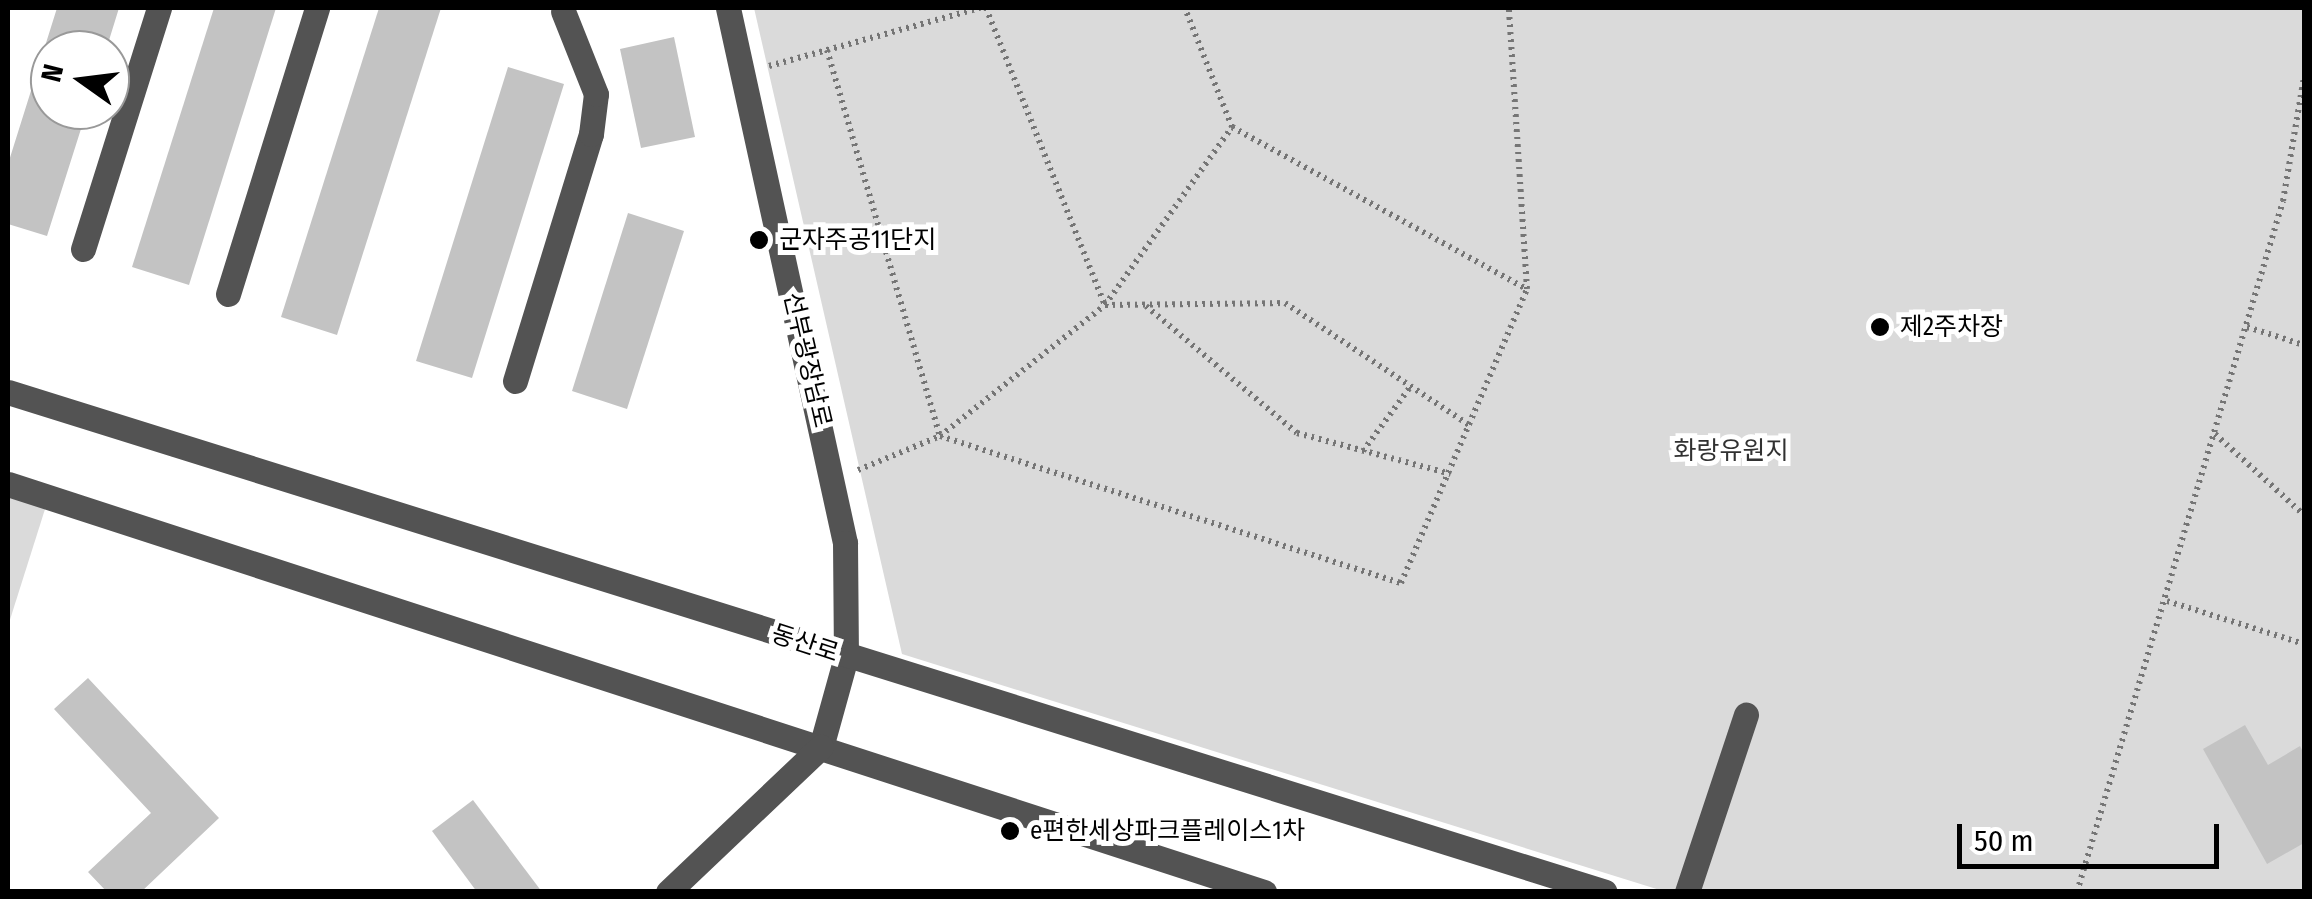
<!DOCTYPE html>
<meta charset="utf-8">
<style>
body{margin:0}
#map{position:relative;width:2312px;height:899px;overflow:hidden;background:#fff;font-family:"Fira Sans Condensed","Noto Sans KR",sans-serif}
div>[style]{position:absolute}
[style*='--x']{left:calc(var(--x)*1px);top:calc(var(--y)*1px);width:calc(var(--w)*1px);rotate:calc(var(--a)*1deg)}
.green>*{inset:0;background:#dadada}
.building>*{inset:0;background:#c3c3c3}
.path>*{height:6px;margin-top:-3px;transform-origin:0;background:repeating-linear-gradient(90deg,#757575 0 2.5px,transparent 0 7.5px)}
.minor>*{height:25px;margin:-12.5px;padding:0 12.5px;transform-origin:12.5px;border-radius:12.5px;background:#535353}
.dots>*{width:28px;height:28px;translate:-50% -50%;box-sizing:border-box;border:5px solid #fff;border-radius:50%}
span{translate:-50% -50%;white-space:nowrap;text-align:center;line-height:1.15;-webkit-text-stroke:10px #fff;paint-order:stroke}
.poi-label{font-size:25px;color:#000}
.left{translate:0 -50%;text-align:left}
.street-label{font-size:25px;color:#000}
.park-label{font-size:25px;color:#313131}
.frame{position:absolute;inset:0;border:10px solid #000;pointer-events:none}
.north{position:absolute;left:30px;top:30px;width:100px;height:100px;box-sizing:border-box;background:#fff;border:2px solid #999;border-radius:50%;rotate:284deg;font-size:28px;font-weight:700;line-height:40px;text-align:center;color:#000}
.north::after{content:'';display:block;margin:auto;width:35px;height:45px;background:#000;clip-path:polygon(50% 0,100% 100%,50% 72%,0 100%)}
.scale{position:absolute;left:1957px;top:824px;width:262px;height:45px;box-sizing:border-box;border:5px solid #000;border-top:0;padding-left:12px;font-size:30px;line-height:35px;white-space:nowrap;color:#000;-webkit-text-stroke:8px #fff;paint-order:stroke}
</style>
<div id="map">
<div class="green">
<div style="clip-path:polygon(754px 8px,2304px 8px,2304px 891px,1663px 891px,902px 654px)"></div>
<div style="clip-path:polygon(8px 493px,46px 506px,8px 626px)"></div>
</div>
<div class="building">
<div style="clip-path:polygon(57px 8px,119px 8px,106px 50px,50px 50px,50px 110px,87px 110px,47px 236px,8px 224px,8px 164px)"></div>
<div style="clip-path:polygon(214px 8px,276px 8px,189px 285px,132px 267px)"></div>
<div style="clip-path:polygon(379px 8px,441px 8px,337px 335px,281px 317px)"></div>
<div style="clip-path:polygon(674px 37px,695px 137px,641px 148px,620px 49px)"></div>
<div style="clip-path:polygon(508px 67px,564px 84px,472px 378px,416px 361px)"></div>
<div style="clip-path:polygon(628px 213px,684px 231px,627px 409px,572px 391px)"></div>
<div style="clip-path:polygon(88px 678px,219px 818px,141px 892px,107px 892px,88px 872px,151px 813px,54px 709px)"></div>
<div style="clip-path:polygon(2245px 725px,2268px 765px,2300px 746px,2304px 754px,2304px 843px,2267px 864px,2203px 749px)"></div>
<div style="clip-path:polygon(473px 800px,542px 892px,477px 892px,432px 831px)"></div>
</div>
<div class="path">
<div style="--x:986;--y:8;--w:320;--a:68.2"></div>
<div style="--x:1105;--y:305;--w:180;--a:-0.6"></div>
<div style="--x:1285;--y:303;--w:224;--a:33.5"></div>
<div style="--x:827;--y:50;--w:402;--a:73.7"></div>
<div style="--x:940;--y:436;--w:484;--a:17.7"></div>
<div style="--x:1401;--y:583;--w:320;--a:-66.8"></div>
<div style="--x:1527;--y:289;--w:282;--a:-93.7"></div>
<div style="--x:769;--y:66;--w:219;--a:-15.4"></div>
<div style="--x:1232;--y:127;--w:337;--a:28.8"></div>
<div style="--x:1146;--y:306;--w:197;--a:40.1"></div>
<div style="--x:1297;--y:433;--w:159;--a:14.9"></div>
<div style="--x:2247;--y:327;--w:60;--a:17.5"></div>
<div style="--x:2215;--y:434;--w:120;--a:42.3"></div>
<div style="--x:1363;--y:451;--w:81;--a:-53.6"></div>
<div style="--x:858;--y:470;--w:89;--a:-22.5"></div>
<div style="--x:940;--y:436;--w:211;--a:-38.4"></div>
<div style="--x:1105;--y:305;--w:219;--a:-54.5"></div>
<div style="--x:1232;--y:127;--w:128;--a:-111.6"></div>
<div style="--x:2167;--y:601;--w:144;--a:17.4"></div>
<div style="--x:2077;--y:892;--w:721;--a:-73.4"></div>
<div style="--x:2283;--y:201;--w:126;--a:-80.4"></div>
</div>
<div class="minor">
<div style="--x:728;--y:8;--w:548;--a:77.66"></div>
<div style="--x:845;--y:543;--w:114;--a:89.5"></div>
<div style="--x:846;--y:657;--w:93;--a:105.5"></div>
<div style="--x:83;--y:249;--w:253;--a:-72.5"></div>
<div style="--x:228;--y:294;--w:300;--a:-72.7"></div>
<div style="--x:515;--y:381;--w:258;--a:-72.9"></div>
<div style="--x:591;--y:134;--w:40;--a:-82.9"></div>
<div style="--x:596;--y:94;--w:89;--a:-111.7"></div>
<div style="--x:8;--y:392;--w:1673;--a:17.38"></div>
<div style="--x:8;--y:484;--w:1321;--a:18"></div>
<div style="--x:668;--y:892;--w:211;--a:-43.5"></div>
<div style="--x:1687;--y:892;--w:187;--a:-71.6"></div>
</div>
<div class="dots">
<div style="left:759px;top:240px;background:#000"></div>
<div style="left:1880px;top:327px;background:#000"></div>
<div style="left:1010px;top:831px;background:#000"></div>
</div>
<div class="poi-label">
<span class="left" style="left:779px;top:240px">군자주공11단지</span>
<span class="left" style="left:1900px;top:327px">제2주차장</span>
<span class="left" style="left:1030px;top:831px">e편한세상파크플레이스1차</span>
</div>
<div class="street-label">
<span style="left:807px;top:360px;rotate:77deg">선부광장남로</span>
<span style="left:805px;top:644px;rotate:18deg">동산로</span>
</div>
<div class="park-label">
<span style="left:1731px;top:451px">화랑유원지</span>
</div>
<div class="frame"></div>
<div class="north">N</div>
<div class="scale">50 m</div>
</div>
